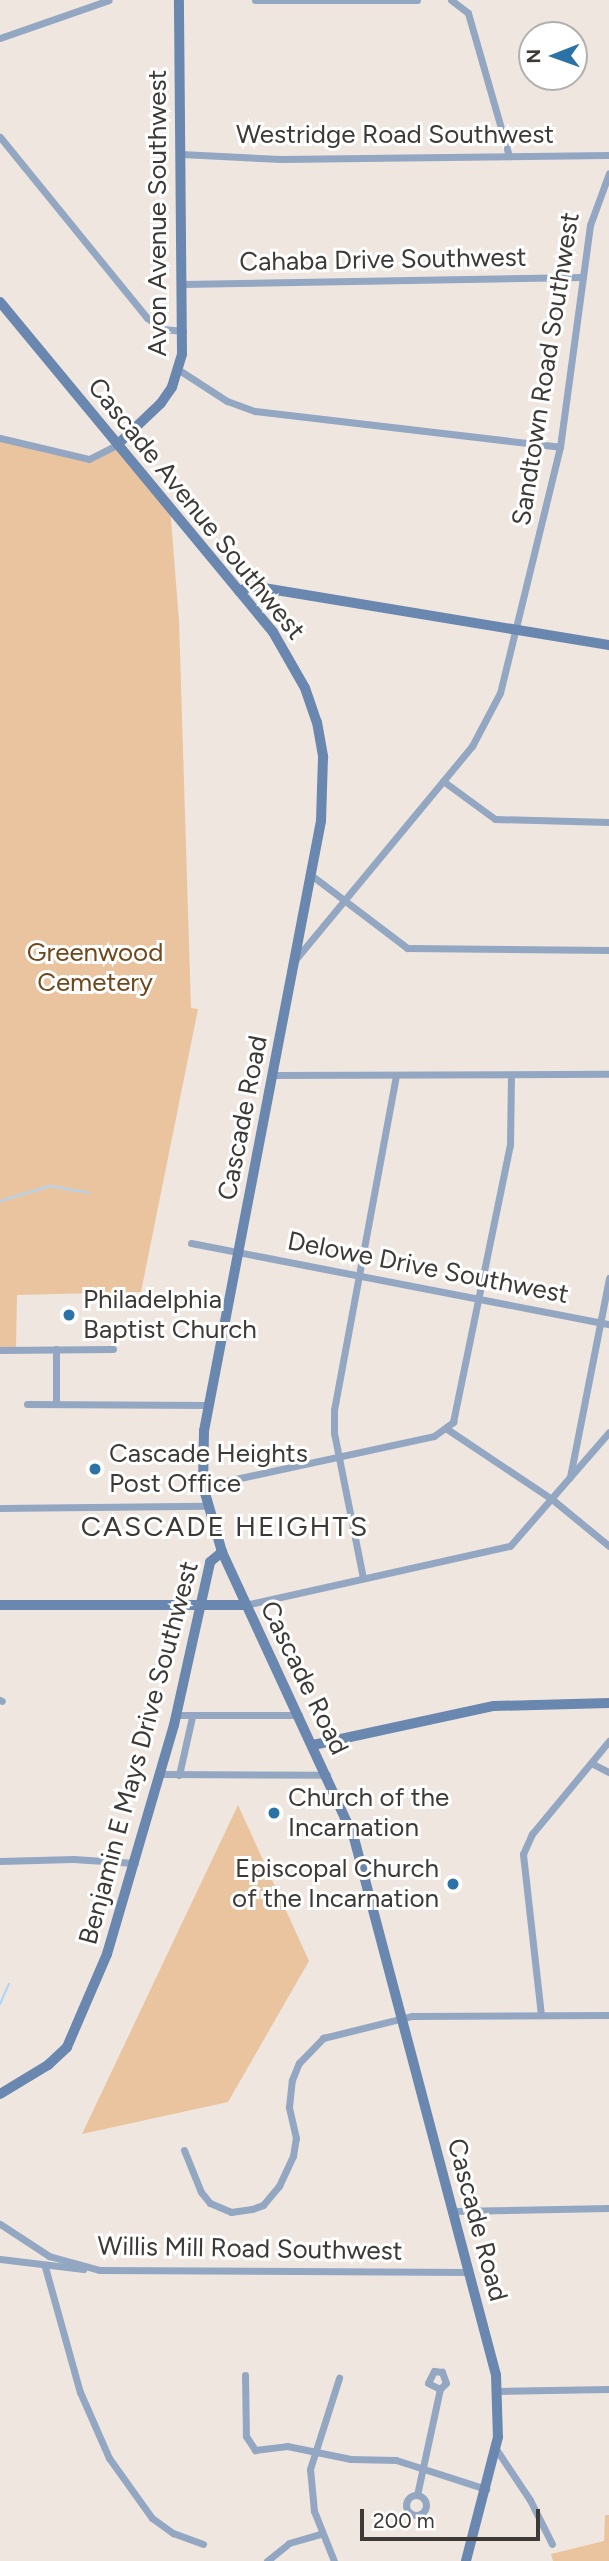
<!DOCTYPE html>
<style>
body{margin:0}
#map{position:relative;width:609px;height:2561px;overflow:hidden;background:#efe7df;font-family:Figtree,sans-serif}
div>[style]{position:absolute}
[style*='--x']{left:calc(var(--x)*1px);top:calc(var(--y)*1px);width:calc(var(--w)*1px);rotate:calc(var(--a)*1deg)}
.green>*{inset:0;background:#eac49e}
.stream>*{height:2px;margin:-1px;padding:0 1px;transform-origin:1px;border-radius:1px;background:#aed4f6}
.street>*{height:7px;margin:-3.5px;padding:0 3.5px;transform-origin:3.5px;border-radius:3.5px;background:#93a7c3}
.street>.ring{margin:-3.5px;padding:0;box-sizing:content-box;background:none;border:7px solid #93a7c3;border-radius:50%}
.secondary>*{height:10px;margin:-5px;padding:0 5px;transform-origin:5px;border-radius:5px;background:#6a87b0}
.dots>*{width:19px;height:19px;translate:-50% -50%;box-sizing:border-box;border:4px solid #fff;border-radius:50%}
span{translate:-50% -50%;white-space:nowrap;text-align:center;line-height:1.15;-webkit-text-stroke:6px #fff;paint-order:stroke}
.street-label{font-size:26px;color:#3c3936}
.park-label{font-size:26px;color:#6f471a}
.poi-label{font-size:26px;color:#3c3936}
.left{translate:0 -50%;text-align:left}
.right{translate:-100% -50%;text-align:right}
.neighbourhood-label{font-size:28px;color:#3c3936;letter-spacing:2px}
.north{position:absolute;left:518px;top:21px;width:70px;height:70px;box-sizing:border-box;background:#fff;border:2px solid #b1b0af;border-radius:50%;rotate:269deg;font-size:19px;font-weight:700;line-height:28px;text-align:center;color:#3c3936}
.north::after{content:'';display:block;margin:auto;width:24px;height:32px;background:#2b73a7;clip-path:polygon(50% 0,100% 100%,50% 72%,0 100%)}
.scale{position:absolute;left:360px;top:2509px;width:180px;height:32px;box-sizing:border-box;border:4px solid #3c3936;border-top:0;padding-left:9px;font-size:21px;line-height:24px;white-space:nowrap;color:#3c3936;-webkit-text-stroke:5px #fff;paint-order:stroke}
</style>
<div id="map">
<div class="green">
<div style="clip-path:polygon(0 440px,88px 459px,118px 444px,170px 507px,179px 620px,191px 1008px,198px 1009px,141px 1292px,17px 1295px,16px 1347px,0 1348px)"></div>
<div style="clip-path:polygon(238px 1805px,309px 1961px,228px 2102px,82px 2134px)"></div>
<div style="clip-path:polygon(605px 2515px,609px 2515px,609px 2561px,553px 2561px,551px 2554px,604px 2541px)"></div>
</div>
<div class="stream">
<div style="--x:0;--y:1201;--w:52;--a:-16.7"></div>
<div style="--x:50;--y:1186;--w:39;--a:10"></div>
<div style="--x:0;--y:2004;--w:22;--a:-66"></div>
</div>
<div class="street">
<div style="--x:255;--y:0;--w:162;--a:0"></div>
<div style="--x:451;--y:0;--w:21;--a:37"></div>
<div style="--x:468;--y:13;--w:149;--a:74"></div>
<div style="--x:0;--y:38;--w:115;--a:-19.2"></div>
<div style="--x:0;--y:137;--w:233;--a:50.9"></div>
<div style="--x:147;--y:318;--w:19;--a:35"></div>
<div style="--x:163;--y:329;--w:20;--a:6"></div>
<div style="--x:181;--y:154;--w:100;--a:2.9"></div>
<div style="--x:281;--y:159;--w:328;--a:-0.7"></div>
<div style="--x:182;--y:284;--w:401;--a:-1"></div>
<div style="--x:179;--y:370;--w:57;--a:32.9"></div>
<div style="--x:227;--y:401;--w:30;--a:20"></div>
<div style="--x:255;--y:411;--w:307;--a:6.7"></div>
<div style="--x:0;--y:438;--w:91;--a:13.3"></div>
<div style="--x:89;--y:459;--w:33;--a:-27"></div>
<div style="--x:443;--y:781;--w:64;--a:36.2"></div>
<div style="--x:495;--y:819;--w:114;--a:1.5"></div>
<div style="--x:311;--y:875;--w:121;--a:37.2"></div>
<div style="--x:407;--y:948;--w:202;--a:0.6"></div>
<div style="--x:295;--y:960;--w:278;--a:-50.4"></div>
<div style="--x:472;--y:746;--w:60;--a:-62.2"></div>
<div style="--x:500;--y:693;--w:253;--a:-76.3"></div>
<div style="--x:560;--y:447;--w:224;--a:-82.3"></div>
<div style="--x:590;--y:225;--w:55;--a:-69.9"></div>
<div style="--x:272;--y:1075;--w:337;--a:-0.2"></div>
<div style="--x:191;--y:1243;--w:426;--a:11"></div>
<div style="--x:56;--y:1349;--w:54;--a:90"></div>
<div style="--x:0;--y:1350;--w:113;--a:-0.5"></div>
<div style="--x:27;--y:1404;--w:182;--a:0.3"></div>
<div style="--x:447;--y:1429;--w:128;--a:33.8"></div>
<div style="--x:553;--y:1500;--w:72;--a:39.4"></div>
<div style="--x:570;--y:1477;--w:203;--a:-78.9"></div>
<div style="--x:203;--y:1486;--w:236;--a:-12.2"></div>
<div style="--x:434;--y:1436;--w:24;--a:-36"></div>
<div style="--x:453;--y:1422;--w:283;--a:-78.4"></div>
<div style="--x:510;--y:1145;--w:70;--a:-89.2"></div>
<div style="--x:0;--y:1508;--w:206;--a:-0.6"></div>
<div style="--x:363;--y:1578;--w:148;--a:-101.3"></div>
<div style="--x:334;--y:1433;--w:23;--a:-90"></div>
<div style="--x:334;--y:1410;--w:340;--a:-79.5"></div>
<div style="--x:245;--y:1605;--w:271;--a:-12.6"></div>
<div style="--x:510;--y:1546;--w:151;--a:-49"></div>
<div style="--x:0;--y:1700;--w:2;--a:27"></div>
<div style="--x:176;--y:1715;--w:123;--a:0"></div>
<div style="--x:591;--y:1763;--w:20;--a:27"></div>
<div style="--x:160;--y:1774;--w:167;--a:0.3"></div>
<div style="--x:179;--y:1775;--w:59;--a:-77.4"></div>
<div style="--x:0;--y:1861;--w:73;--a:-1.6"></div>
<div style="--x:73;--y:1859;--w:62;--a:3.7"></div>
<div style="--x:541;--y:2015;--w:162;--a:-96.4"></div>
<div style="--x:523;--y:1854;--w:22;--a:-66"></div>
<div style="--x:532;--y:1834;--w:121;--a:-50.4"></div>
<div style="--x:184;--y:2150;--w:45;--a:68"></div>
<div style="--x:201;--y:2192;--w:14;--a:51"></div>
<div style="--x:210;--y:2203;--w:23;--a:23"></div>
<div style="--x:231;--y:2212;--w:21;--a:-8"></div>
<div style="--x:252;--y:2209;--w:12;--a:-20"></div>
<div style="--x:263;--y:2205;--w:25;--a:-50"></div>
<div style="--x:279;--y:2186;--w:33;--a:-65"></div>
<div style="--x:293;--y:2156;--w:18;--a:-81"></div>
<div style="--x:296;--y:2138;--w:32;--a:-103"></div>
<div style="--x:289;--y:2107;--w:27;--a:-84"></div>
<div style="--x:292;--y:2080;--w:18;--a:-68"></div>
<div style="--x:299;--y:2063;--w:35;--a:-46"></div>
<div style="--x:323;--y:2038;--w:92;--a:-13.9"></div>
<div style="--x:412;--y:2016;--w:197;--a:-0.3"></div>
<div style="--x:453;--y:2211;--w:156;--a:-1.1"></div>
<div style="--x:0;--y:2224;--w:59;--a:33.1"></div>
<div style="--x:49;--y:2256;--w:52;--a:15.6"></div>
<div style="--x:99;--y:2270;--w:370;--a:0.3"></div>
<div style="--x:0;--y:2259;--w:84;--a:6.9"></div>
<div style="--x:45;--y:2267;--w:130;--a:74.4"></div>
<div style="--x:80;--y:2392;--w:72;--a:66.3"></div>
<div style="--x:109;--y:2458;--w:74;--a:54.4"></div>
<div style="--x:152;--y:2518;--w:26;--a:36"></div>
<div style="--x:173;--y:2533;--w:32;--a:20"></div>
<div style="--x:245;--y:2375;--w:61;--a:89.1"></div>
<div style="--x:246;--y:2436;--w:17;--a:57"></div>
<div style="--x:255;--y:2450;--w:32;--a:-7"></div>
<div style="--x:287;--y:2446;--w:65;--a:11.5"></div>
<div style="--x:351;--y:2459;--w:45;--a:1.3"></div>
<div style="--x:396;--y:2460;--w:95;--a:17.9"></div>
<div style="--x:499;--y:2391;--w:110;--a:-1"></div>
<div style="--x:496;--y:2449;--w:61;--a:56.3"></div>
<div style="--x:530;--y:2500;--w:49;--a:63.4"></div>
<div style="--x:417;--y:2495;--w:108;--a:-77.8"></div>
<div style="--x:440;--y:2389;--w:8;--a:-45"></div>
<div style="--x:446;--y:2383;--w:12;--a:-110"></div>
<div style="--x:442;--y:2372;--w:8;--a:-173"></div>
<div style="--x:434;--y:2371;--w:13;--a:117"></div>
<div style="--x:428;--y:2383;--w:13;--a:27"></div>
<div class="ring" style="left:406px;top:2495px;width:13px;height:13px"></div>
<div style="--x:267;--y:2561;--w:28;--a:-39"></div>
<div style="--x:289;--y:2543;--w:33;--a:-16"></div>
<div style="--x:334;--y:2561;--w:54;--a:-111.8"></div>
<div style="--x:314;--y:2511;--w:42;--a:-95.4"></div>
<div style="--x:310;--y:2469;--w:96;--a:-72.3"></div>
</div>
<div class="secondary">
<div style="--x:0;--y:302;--w:428;--a:50.4"></div>
<div style="--x:273;--y:632;--w:64;--a:60.3"></div>
<div style="--x:305;--y:688;--w:36;--a:71"></div>
<div style="--x:317;--y:722;--w:36;--a:80"></div>
<div style="--x:323;--y:757;--w:64;--a:91.8"></div>
<div style="--x:321;--y:821;--w:621;--a:100.86"></div>
<div style="--x:204;--y:1431;--w:55;--a:91"></div>
<div style="--x:203;--y:1486;--w:69;--a:73.9"></div>
<div style="--x:222;--y:1552;--w:315;--a:65.2"></div>
<div style="--x:354;--y:1838;--w:555;--a:75.19"></div>
<div style="--x:496;--y:2375;--w:62;--a:88.2"></div>
<div style="--x:498;--y:2437;--w:128;--a:104.5"></div>
<div style="--x:118;--y:444;--w:59;--a:-43.6"></div>
<div style="--x:161;--y:403;--w:19;--a:-55"></div>
<div style="--x:172;--y:387;--w:34;--a:-73"></div>
<div style="--x:182;--y:354;--w:354;--a:-90.5"></div>
<div style="--x:239;--y:591;--w:14;--a:-21"></div>
<div style="--x:252;--y:586;--w:362;--a:9.4"></div>
<div style="--x:0;--y:1605;--w:245;--a:0"></div>
<div style="--x:313;--y:1745;--w:185;--a:-12.2"></div>
<div style="--x:494;--y:1706;--w:115;--a:-1.5"></div>
<div style="--x:0;--y:2094;--w:56;--a:-31.1"></div>
<div style="--x:48;--y:2065;--w:26;--a:-43"></div>
<div style="--x:67;--y:2047;--w:101;--a:-66.7"></div>
<div style="--x:107;--y:1954;--w:239;--a:-73.7"></div>
<div style="--x:174;--y:1725;--w:167;--a:-77.5"></div>
<div style="--x:210;--y:1562;--w:16;--a:-40"></div>
</div>
<div class="dots">
<div style="left:69px;top:1315px;background:#2b73a7"></div>
<div style="left:95px;top:1469px;background:#2b73a7"></div>
<div style="left:274px;top:1813px;background:#2b73a7"></div>
<div style="left:453px;top:1884px;background:#2b73a7"></div>
</div>
<div class="street-label">
<span style="left:395px;top:135px">Westridge Road Southwest</span>
<span style="left:158px;top:213px;rotate:-90deg">Avon Avenue Southwest</span>
<span style="left:383px;top:260px;rotate:-1deg">Cahaba Drive Southwest</span>
<span style="left:546px;top:369px;rotate:-81deg">Sandtown Road Southwest</span>
<span style="left:196px;top:509px;rotate:51deg">Cascade Avenue Southwest</span>
<span style="left:243px;top:1118px;rotate:-79deg">Cascade Road</span>
<span style="left:428px;top:1268px;rotate:11deg">Delowe Drive Southwest</span>
<span style="left:304px;top:1678px;rotate:64deg">Cascade Road</span>
<span style="left:139px;top:1753px;rotate:-75deg">Benjamin E Mays Drive Southwest</span>
<span style="left:477px;top:2220px;rotate:75deg">Cascade Road</span>
<span style="left:250px;top:2249px;rotate:1deg">Willis Mill Road Southwest</span>
</div>
<div class="park-label">
<span style="left:95px;top:968px">Greenwood<br>Cemetery</span>
</div>
<div class="poi-label">
<span class="left" style="left:83px;top:1315px">Philadelphia<br>Baptist Church</span>
<span class="left" style="left:109px;top:1469px">Cascade Heights<br>Post Office</span>
<span class="left" style="left:288px;top:1813px">Church of the<br>Incarnation</span>
<span class="right" style="left:439px;top:1884px">Episcopal Church<br>of the Incarnation</span>
</div>
<div class="neighbourhood-label">
<span style="left:225px;top:1526px">CASCADE HEIGHTS</span>
</div>
<div class="north">N</div>
<div class="scale">200 m</div>
</div>
